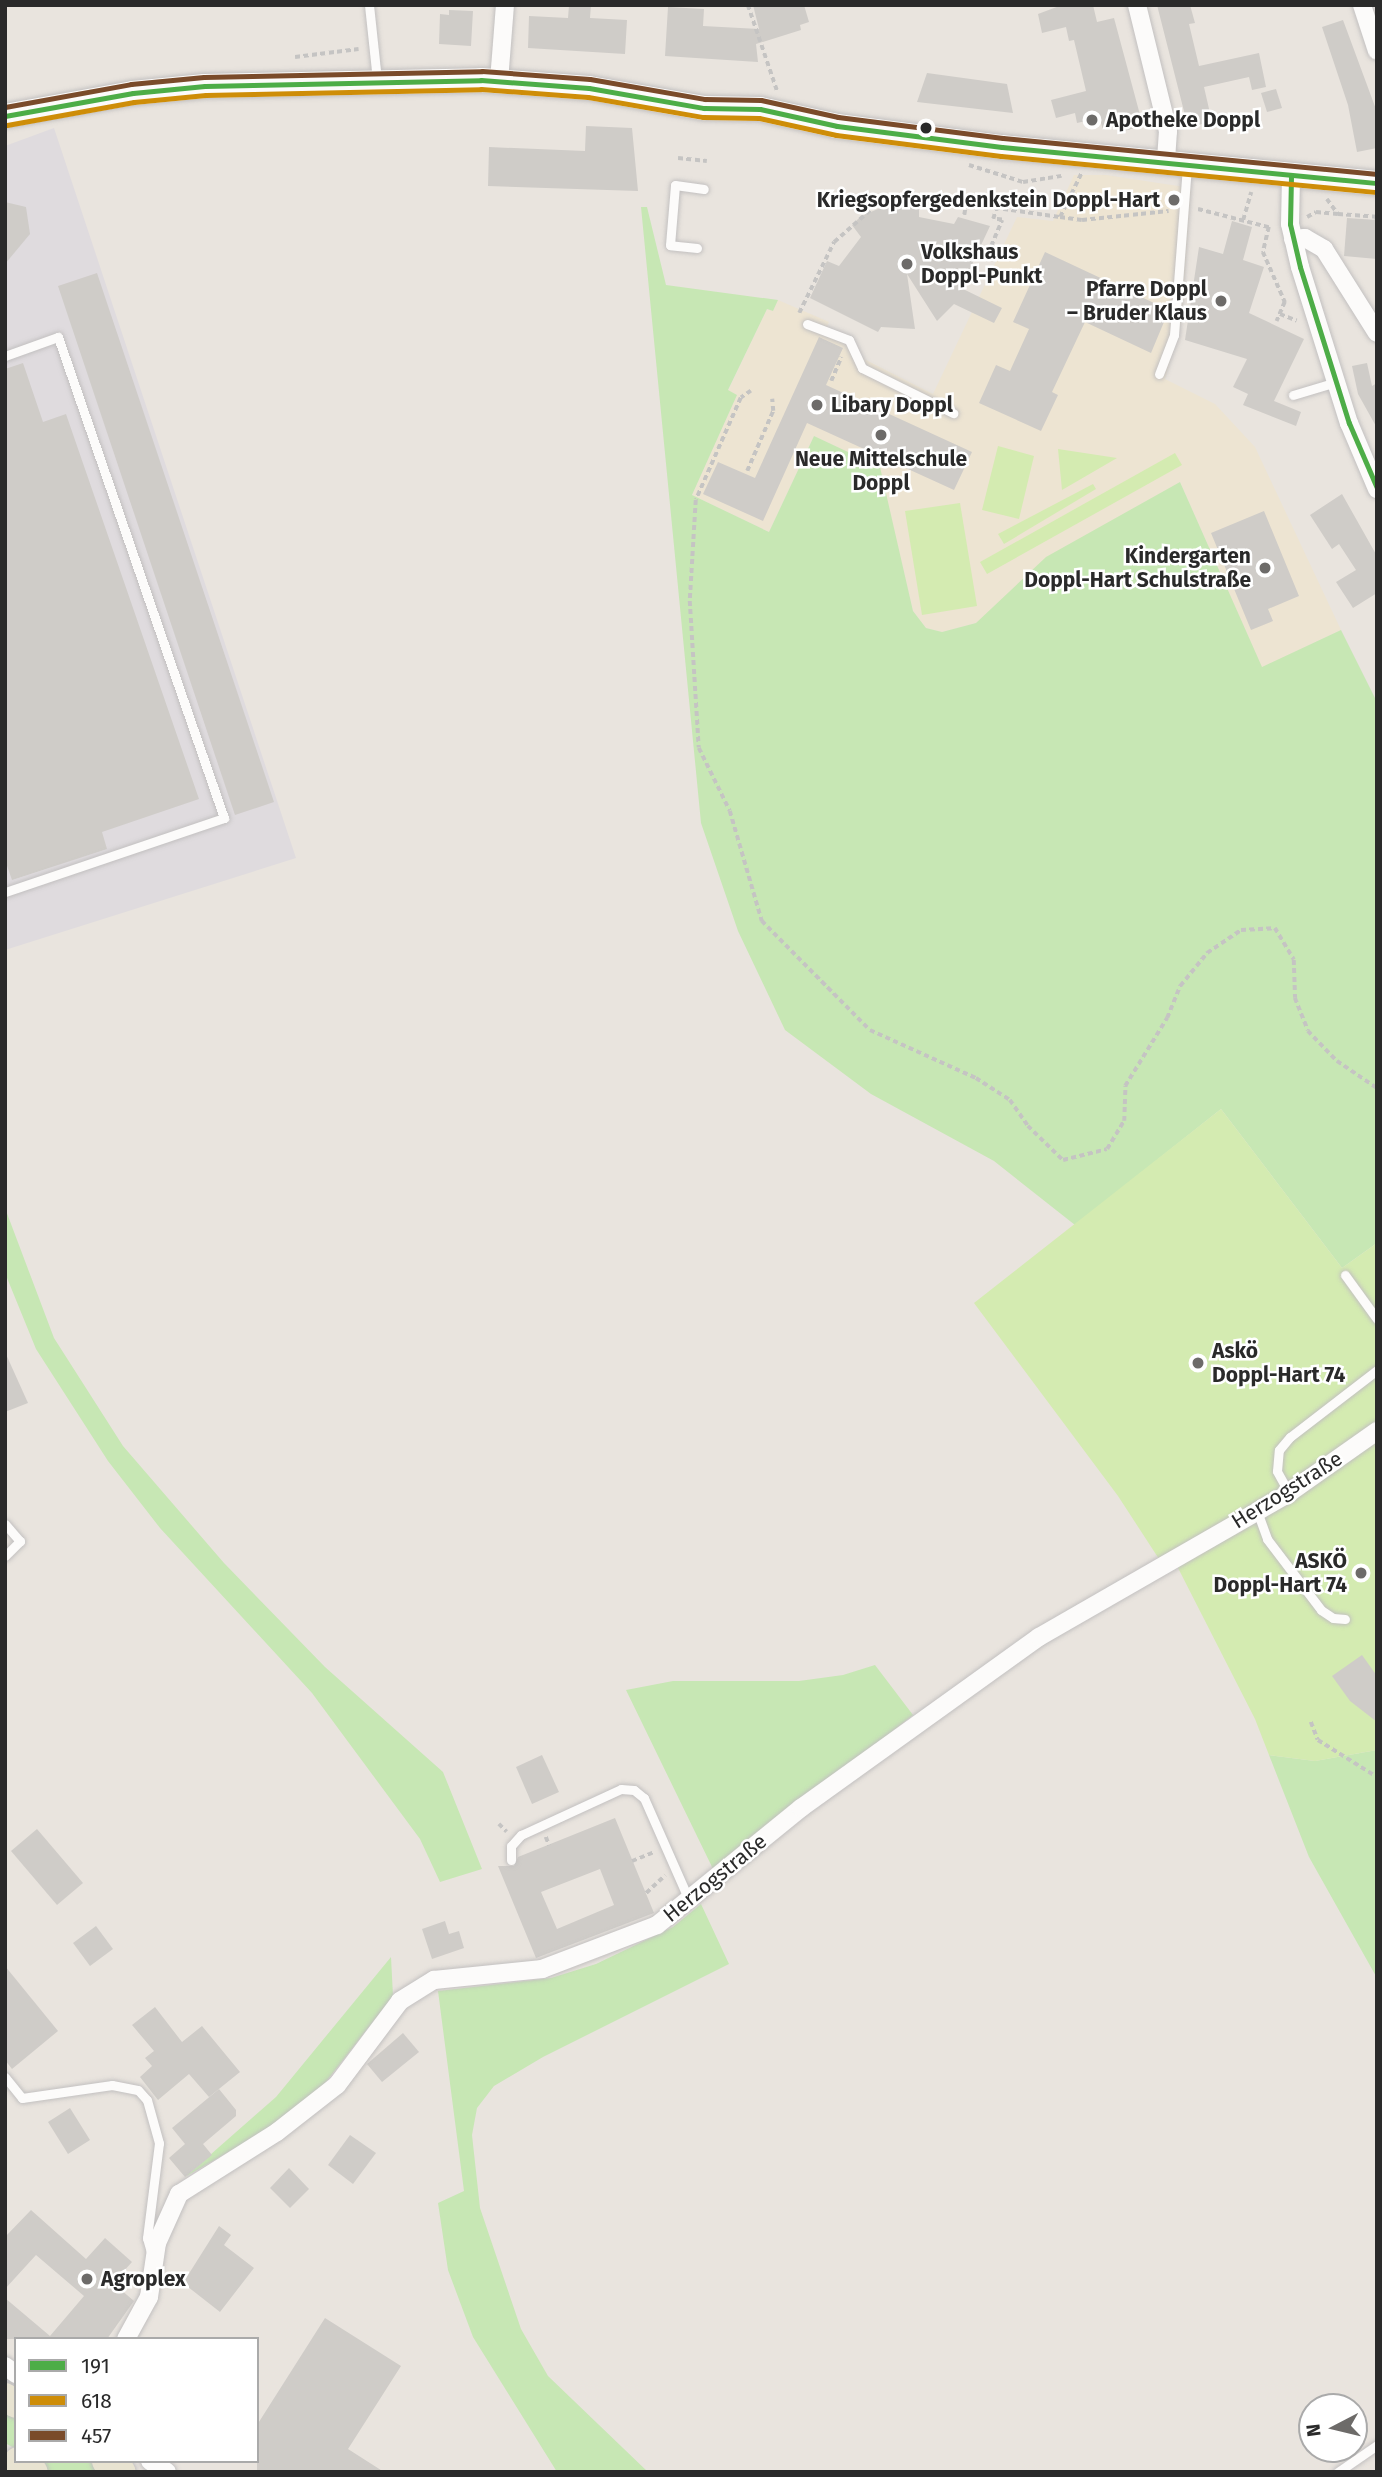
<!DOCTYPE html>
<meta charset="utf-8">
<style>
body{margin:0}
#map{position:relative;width:1382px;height:2477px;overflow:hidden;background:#e9e4de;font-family:"Fira Sans",sans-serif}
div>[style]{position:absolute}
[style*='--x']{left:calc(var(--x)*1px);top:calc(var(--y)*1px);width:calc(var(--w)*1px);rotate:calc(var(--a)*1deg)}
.industrial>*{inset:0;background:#dfdbde}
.education>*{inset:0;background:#ede4d2}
.green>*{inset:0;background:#c7e7b4}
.pitch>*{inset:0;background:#d4ebb1}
.building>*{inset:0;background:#cfccc8}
.path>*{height:3.5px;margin-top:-1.75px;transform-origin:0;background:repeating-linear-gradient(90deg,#c5c4c3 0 5px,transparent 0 8.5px)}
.roads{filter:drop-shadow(0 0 2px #c2c0c0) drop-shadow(0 0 2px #c2c0c0)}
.lane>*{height:9px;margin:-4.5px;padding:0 4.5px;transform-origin:4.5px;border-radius:4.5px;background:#fcfbfa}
.street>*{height:18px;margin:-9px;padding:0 9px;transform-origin:9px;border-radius:9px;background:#fcfbfa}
.secondary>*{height:24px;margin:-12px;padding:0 12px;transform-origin:12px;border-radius:12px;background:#fcfbfa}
.primary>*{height:28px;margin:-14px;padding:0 14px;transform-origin:14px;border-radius:14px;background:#e8e3d1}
.bus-1>*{height:5px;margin:-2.5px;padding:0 2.5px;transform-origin:2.5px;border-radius:2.5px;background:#4dad47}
.bus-2>*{height:5px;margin:-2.5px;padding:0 2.5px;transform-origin:2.5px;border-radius:2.5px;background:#ce8d08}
.bus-3>*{height:5px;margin:-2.5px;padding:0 2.5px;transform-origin:2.5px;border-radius:2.5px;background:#7a4b2a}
.dots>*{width:19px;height:19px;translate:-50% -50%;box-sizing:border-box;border:4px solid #fff;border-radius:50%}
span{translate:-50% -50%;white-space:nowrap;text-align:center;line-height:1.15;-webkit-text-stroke:5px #fff;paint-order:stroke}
.poi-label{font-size:21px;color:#2a2a2a;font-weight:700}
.left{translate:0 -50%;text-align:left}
.right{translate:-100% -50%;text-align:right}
.street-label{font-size:21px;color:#2a2a2a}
.frame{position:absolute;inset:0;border:7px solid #2a2a2a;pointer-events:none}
.legend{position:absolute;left:14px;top:2337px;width:245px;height:126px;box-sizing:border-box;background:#fff;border:2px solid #aaa;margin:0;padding:9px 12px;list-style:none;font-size:21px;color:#2a2a2a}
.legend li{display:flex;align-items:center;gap:14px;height:35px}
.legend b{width:35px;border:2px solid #aaa}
.north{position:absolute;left:1298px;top:2393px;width:70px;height:70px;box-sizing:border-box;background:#fff;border:2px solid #aaa;border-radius:50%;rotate:263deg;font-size:19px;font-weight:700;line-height:28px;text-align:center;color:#2a2a2a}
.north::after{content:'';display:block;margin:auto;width:24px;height:32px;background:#6d6b69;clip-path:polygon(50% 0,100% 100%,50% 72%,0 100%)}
</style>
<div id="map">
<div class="industrial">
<div style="clip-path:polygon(54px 128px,296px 858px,5px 950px,5px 146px)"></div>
</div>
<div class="education">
<div style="clip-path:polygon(1074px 175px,1106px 175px,1191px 188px,1182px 320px,1165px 379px,1215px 404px,1255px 447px,1341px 630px,1262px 668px,1180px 482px,976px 623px,942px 632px,926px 628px,913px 611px,879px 467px,814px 436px,769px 532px,692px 495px,737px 395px,728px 391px,767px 309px,773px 311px,778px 300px,829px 322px,825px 331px,858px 347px,862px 358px,933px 394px,1017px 217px,1053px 221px)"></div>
</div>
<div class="green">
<div style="clip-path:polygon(641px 207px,647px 207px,666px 285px,778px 300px,773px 311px,767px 309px,728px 390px,737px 395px,692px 495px,769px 532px,814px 436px,880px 467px,913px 611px,926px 628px,942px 632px,976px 623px,1046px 557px,1180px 482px,1262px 667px,1341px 630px,1377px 702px,1377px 1243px,1342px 1268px,1221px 1109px,1075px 1225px,994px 1161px,871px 1094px,785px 1030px,738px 931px,701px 823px)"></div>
<div style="clip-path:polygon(5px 1208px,54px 1338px,123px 1446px,224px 1563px,325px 1667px,443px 1772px,482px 1869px,440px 1882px,420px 1839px,312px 1693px,160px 1528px,108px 1461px,36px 1349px,5px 1273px)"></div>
<div style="clip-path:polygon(875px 1665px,913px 1715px,714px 1871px,626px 1690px,673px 1681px,799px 1681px,843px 1675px)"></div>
<div style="clip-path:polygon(1377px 1750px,1377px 1978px,1309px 1857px,1269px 1755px,1315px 1761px)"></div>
<div style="clip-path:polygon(701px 1904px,729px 1964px,543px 2057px,494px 2086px,477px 2108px,472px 2135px,480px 2208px,521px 2329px,548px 2376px,648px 2472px,557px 2472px,473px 2337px,448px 2270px,438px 2203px,464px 2191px,438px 1991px,551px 1978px,596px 1964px,673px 1927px)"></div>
<div style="clip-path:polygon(391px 1957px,393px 1996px,318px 2092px,277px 2124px,185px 2177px,276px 2097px)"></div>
<div style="clip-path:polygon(5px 2409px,16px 2416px,16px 2449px,5px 2443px)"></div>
<div style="clip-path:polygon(35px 2461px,88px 2461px,105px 2472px,51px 2472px)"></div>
</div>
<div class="pitch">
<div style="clip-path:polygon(998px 446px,1034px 456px,1019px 519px,982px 510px)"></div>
<div style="clip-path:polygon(1058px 449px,1117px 458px,1062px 490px)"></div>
<div style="clip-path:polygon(1175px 453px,1182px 465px,987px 574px,980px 562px)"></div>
<div style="clip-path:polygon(1093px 484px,1096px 489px,1004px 544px,998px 534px)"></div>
<div style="clip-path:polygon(960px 503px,977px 606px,922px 615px,905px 511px)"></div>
<div style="clip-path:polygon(1221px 1109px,1342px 1268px,1377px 1243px,1377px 1424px,1286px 1487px,1159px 1559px,1118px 1496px,974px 1303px)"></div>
<div style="clip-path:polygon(1377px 1438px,1377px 1750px,1315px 1761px,1269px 1755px,1255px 1719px,1176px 1564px,1242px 1531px)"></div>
</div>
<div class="building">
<div style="clip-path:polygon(569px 5px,591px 5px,590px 18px,627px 20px,625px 54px,528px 48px,529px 16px,568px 18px)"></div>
<div style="clip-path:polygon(753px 5px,804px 5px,809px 22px,800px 25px,801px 30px,756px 44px,758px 62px,665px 56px,668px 7px,704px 9px,703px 26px,759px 29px)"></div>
<div style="clip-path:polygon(1062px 5px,1093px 5px,1097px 22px,1114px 18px,1143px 126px,1120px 132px,1119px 126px,1103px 130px,1101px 123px,1088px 127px,1086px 121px,1077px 123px,1075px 113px,1056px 118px,1051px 100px,1086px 91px,1074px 40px,1069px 41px,1066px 27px,1042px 33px,1038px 14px)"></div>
<div style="clip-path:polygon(1157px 5px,1190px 5px,1195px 23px,1189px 24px,1199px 66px,1259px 53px,1266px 87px,1252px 90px,1249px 77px,1204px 87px,1212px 122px,1188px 127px)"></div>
<div style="clip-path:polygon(449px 10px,473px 11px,471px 46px,439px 44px,440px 14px,449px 15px)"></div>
<div style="clip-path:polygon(1343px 20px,1377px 112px,1377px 148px,1357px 152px,1348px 105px,1322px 27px)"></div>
<div style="clip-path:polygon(927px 73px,1007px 84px,1013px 113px,917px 102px)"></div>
<div style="clip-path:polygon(1276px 89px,1282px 108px,1267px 112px,1261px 93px)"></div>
<div style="clip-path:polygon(586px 126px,632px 128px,638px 191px,488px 186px,489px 147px,585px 151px)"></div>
<div style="clip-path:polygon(919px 200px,919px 217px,954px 224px,958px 217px,990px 226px,961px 288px,1002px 308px,994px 323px,954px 304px,937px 321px,907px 274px,915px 329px,881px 327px,878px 332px,810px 298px,827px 261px,839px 266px,861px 237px,852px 225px,861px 216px,895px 202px)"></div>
<div style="clip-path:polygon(5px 202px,26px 207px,30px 234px,5px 264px)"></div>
<div style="clip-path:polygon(1347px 218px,1377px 220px,1377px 259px,1344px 256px)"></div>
<div style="clip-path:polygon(1232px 221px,1252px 227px,1243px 260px,1264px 267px,1249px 313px,1304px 339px,1274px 401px,1301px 412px,1296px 426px,1243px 405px,1248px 394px,1233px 387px,1247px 359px,1185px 340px,1199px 247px,1223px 254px)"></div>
<div style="clip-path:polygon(1045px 252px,1169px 310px,1151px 353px,1085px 322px,1052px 392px,1058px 395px,1041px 431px,979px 403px,996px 365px,1010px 371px,1029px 329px,1013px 322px)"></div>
<div style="clip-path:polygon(97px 273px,274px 802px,235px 815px,58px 286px)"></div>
<div style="clip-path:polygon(819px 337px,843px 348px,826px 385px,972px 452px,954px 490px,807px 423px,763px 521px,703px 494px,718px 462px,755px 478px)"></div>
<div style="clip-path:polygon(23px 363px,43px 422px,66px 414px,199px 799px,102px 832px,107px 849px,12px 880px,5px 860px,5px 369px)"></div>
<div style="clip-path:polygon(1367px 363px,1372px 386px,1377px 383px,1377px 428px,1358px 394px,1352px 366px)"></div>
<div style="clip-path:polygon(1342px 494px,1377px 556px,1377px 593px,1353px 608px,1336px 582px,1356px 570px,1339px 544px,1332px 549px,1310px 515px)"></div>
<div style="clip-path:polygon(1264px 511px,1299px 596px,1268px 609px,1273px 621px,1251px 630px,1211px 533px)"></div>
<div style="clip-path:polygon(5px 1352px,28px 1403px,5px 1412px)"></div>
<div style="clip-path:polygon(1362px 1655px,1377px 1676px,1377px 1722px,1350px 1701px,1332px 1676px)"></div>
<div style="clip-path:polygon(542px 1755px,559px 1792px,532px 1804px,516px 1767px)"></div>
<div style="clip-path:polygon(evenodd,615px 1818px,654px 1913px,536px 1958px,498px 1866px,514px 1866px,518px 1857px,615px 1818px,600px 1869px,614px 1905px,557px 1929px,541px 1892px,600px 1869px)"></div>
<div style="clip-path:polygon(37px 1829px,83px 1883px,57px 1905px,11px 1851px)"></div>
<div style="clip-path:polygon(445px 1921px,449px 1934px,459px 1931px,464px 1948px,432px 1959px,422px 1929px)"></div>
<div style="clip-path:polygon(96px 1926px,113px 1949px,90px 1966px,73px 1943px)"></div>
<div style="clip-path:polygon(5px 1966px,58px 2031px,12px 2069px,5px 2060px)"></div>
<div style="clip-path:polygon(155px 2007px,182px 2042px,202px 2026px,240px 2072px,209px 2097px,189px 2074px,158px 2100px,140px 2077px,152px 2066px,145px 2058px,154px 2051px,132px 2025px)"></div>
<div style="clip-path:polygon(403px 2033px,419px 2052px,382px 2082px,367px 2064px)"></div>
<div style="clip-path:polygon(219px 2089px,236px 2110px,236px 2116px,203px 2144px,212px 2155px,185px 2177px,169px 2158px,185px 2144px,172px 2128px)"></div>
<div style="clip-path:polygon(70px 2108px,90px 2140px,68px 2154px,48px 2122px)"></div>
<div style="clip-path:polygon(350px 2135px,376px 2153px,353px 2184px,328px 2165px)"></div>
<div style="clip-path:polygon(289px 2168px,309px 2189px,290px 2208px,270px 2188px)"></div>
<div style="clip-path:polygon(31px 2210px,86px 2259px,105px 2238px,132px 2262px,113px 2283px,134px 2301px,107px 2339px,5px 2339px,5px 2298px,50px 2336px,84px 2296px,36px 2255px,5px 2289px,5px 2237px)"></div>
<div style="clip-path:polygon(219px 2226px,231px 2235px,224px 2245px,254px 2268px,220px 2312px,183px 2283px)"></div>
<div style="clip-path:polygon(325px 2318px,401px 2366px,348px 2449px,384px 2472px,257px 2472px,257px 2425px)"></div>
</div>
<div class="path">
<div style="--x:748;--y:5;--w:90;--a:71.2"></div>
<div style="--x:295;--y:57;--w:64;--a:-7.1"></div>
<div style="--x:678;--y:158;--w:29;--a:6"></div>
<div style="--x:969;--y:165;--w:57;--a:17.5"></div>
<div style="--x:1023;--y:182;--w:39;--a:-9"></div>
<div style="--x:1327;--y:199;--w:19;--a:54"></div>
<div style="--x:1338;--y:214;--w:39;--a:4"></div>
<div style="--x:1198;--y:209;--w:76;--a:14.4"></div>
<div style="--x:964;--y:215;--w:11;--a:-80"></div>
<div style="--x:1060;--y:217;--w:22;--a:8"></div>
<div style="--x:1082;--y:220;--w:87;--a:-5.9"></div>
<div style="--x:1307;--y:217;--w:10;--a:-29"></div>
<div style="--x:1316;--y:212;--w:22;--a:5"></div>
<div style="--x:1243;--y:220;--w:29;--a:-74"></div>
<div style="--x:1376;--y:220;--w:10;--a:-84"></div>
<div style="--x:1269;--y:227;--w:26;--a:103"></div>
<div style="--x:1263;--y:252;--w:55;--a:66.3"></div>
<div style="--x:1285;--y:302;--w:21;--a:113"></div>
<div style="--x:991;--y:246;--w:28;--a:-67"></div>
<div style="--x:1002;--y:220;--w:9;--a:-174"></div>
<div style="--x:993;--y:219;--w:10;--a:-73"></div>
<div style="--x:799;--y:313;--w:79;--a:-63.8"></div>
<div style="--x:834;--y:242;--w:56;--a:-41.4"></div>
<div style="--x:876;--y:205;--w:44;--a:-10.5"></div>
<div style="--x:919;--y:197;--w:142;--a:8.1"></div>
<div style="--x:1060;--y:217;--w:48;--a:-64"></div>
<div style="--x:1280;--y:314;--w:18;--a:22"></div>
<div style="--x:831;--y:381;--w:26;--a:-67"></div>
<div style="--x:751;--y:391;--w:12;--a:145"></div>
<div style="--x:741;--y:398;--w:111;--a:113.8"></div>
<div style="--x:696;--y:500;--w:101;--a:93.4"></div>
<div style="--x:690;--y:601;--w:147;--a:86.5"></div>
<div style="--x:699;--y:748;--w:70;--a:63.8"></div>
<div style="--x:730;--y:811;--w:115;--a:73.8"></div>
<div style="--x:762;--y:921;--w:153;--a:45.3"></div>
<div style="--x:870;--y:1030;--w:116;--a:24.4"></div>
<div style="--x:976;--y:1078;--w:40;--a:32.9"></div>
<div style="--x:1010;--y:1100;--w:32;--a:55"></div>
<div style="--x:1028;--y:1126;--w:49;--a:44.2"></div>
<div style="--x:1063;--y:1160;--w:45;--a:-14"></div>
<div style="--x:1107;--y:1149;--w:33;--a:-59"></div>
<div style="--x:1124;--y:1121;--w:35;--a:-88"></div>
<div style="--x:1125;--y:1086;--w:80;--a:-58.3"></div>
<div style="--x:1167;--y:1018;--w:35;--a:-68"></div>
<div style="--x:1180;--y:986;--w:43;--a:-50.7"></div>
<div style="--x:1207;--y:953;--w:41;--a:-34.1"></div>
<div style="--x:1241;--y:930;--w:34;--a:-3"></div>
<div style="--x:1275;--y:928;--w:37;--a:59"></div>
<div style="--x:1294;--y:960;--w:38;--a:88"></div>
<div style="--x:1295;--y:998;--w:35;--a:68"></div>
<div style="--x:1308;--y:1031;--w:42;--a:46"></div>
<div style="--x:1337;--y:1061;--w:48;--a:34"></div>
<div style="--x:747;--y:471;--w:65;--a:-66.6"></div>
<div style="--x:773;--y:411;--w:12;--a:-95"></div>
<div style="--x:1311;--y:1722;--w:19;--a:69"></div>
<div style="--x:1318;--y:1740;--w:70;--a:32.1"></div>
<div style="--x:499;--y:1824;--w:11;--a:45"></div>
<div style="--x:546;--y:1837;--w:9;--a:69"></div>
<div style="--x:632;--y:1861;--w:24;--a:-22"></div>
<div style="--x:646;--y:1893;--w:26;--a:-43"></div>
</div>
<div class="roads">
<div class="lane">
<div style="--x:369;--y:5;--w:75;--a:83.9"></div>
<div style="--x:697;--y:248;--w:27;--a:-174"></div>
<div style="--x:670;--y:245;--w:60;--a:-85.2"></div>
<div style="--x:675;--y:185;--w:29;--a:8"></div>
<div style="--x:807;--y:324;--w:45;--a:20.9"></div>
<div style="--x:849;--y:340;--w:31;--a:65"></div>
<div style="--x:862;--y:368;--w:102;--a:26.3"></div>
<div style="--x:5;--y:356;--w:56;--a:-19.7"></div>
<div style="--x:58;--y:337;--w:509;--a:70.96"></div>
<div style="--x:224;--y:818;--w:231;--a:161.3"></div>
<div style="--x:1159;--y:374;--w:42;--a:-69"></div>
<div style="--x:1174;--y:335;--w:169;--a:-85.6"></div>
<div style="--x:1293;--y:395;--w:45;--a:-16.8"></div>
<div style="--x:1345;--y:1275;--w:54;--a:54"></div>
<div style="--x:1289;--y:1493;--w:25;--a:-119"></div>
<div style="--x:1277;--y:1471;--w:21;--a:-85"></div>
<div style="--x:1279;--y:1450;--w:17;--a:-50"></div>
<div style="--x:1290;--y:1437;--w:110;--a:-37.6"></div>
<div style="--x:1257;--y:1511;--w:30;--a:70"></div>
<div style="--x:1267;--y:1539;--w:89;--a:52.7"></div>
<div style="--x:1321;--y:1610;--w:14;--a:34"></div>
<div style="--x:1333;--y:1618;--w:12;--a:5"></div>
<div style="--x:5;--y:1524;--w:23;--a:49"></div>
<div style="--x:20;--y:1541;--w:21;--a:135"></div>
<div style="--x:511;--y:1860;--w:14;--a:-90"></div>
<div style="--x:511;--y:1846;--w:15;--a:-48"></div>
<div style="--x:521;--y:1835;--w:110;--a:-24.7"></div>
<div style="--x:621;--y:1789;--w:13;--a:4"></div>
<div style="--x:634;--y:1790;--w:13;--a:39"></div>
<div style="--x:644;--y:1798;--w:111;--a:66.2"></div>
<div style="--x:5;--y:2077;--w:27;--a:51"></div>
<div style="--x:22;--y:2098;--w:91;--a:-8.2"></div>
<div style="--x:112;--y:2085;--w:26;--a:11"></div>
<div style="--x:138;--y:2090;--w:13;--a:48"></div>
<div style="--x:147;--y:2100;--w:45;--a:74.4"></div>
<div style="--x:159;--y:2143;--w:96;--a:97.2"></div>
<div style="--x:147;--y:2238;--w:22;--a:74"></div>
<div style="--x:1338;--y:2472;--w:47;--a:-34.7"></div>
</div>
<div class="street">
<div style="--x:1137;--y:5;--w:130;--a:76.2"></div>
<div style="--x:1168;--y:131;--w:32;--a:94"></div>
<div style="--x:1362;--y:5;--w:48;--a:71.9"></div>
<div style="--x:499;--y:81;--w:76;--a:-85.5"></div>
<div style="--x:1291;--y:177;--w:47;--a:91.2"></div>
<div style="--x:1290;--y:224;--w:44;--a:76.9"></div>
<div style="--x:1300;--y:267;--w:164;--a:72.6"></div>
<div style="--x:1349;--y:423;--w:72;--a:67"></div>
<div style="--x:1293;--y:239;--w:12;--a:-5"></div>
<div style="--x:1305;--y:238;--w:22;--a:30"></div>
<div style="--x:1324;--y:249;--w:99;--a:57.8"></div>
<div style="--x:126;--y:2339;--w:48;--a:-61.3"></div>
<div style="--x:149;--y:2297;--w:55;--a:-81.6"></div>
<div style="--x:157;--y:2243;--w:54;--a:-65.8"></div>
<div style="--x:179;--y:2194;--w:116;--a:-32.3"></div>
<div style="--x:277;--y:2132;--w:76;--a:-38.1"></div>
<div style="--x:337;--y:2085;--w:105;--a:-53.1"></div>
<div style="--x:400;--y:2001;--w:40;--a:-32"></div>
<div style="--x:434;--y:1980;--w:109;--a:-5.8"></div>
<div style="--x:542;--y:1969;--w:123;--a:-20.9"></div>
<div style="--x:657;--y:1925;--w:186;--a:-39.1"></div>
<div style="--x:801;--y:1808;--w:293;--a:-35.7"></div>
<div style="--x:1039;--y:1637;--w:289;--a:-29.9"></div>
<div style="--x:1289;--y:1493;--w:108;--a:-35.2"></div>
<div style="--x:5;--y:2366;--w:14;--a:36"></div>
<div style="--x:150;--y:2461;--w:20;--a:33"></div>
</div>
<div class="secondary">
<div style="--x:5;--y:116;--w:130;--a:-10.2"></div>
<div style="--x:133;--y:93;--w:72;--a:-5.6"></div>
<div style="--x:205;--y:86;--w:276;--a:-1.2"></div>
<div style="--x:481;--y:80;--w:108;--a:4.2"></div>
<div style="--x:589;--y:88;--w:117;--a:9.9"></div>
<div style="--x:704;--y:108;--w:56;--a:1"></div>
<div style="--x:760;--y:109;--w:79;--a:12.4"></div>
<div style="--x:837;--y:126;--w:166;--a:7.3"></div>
<div style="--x:1002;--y:147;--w:377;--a:5.5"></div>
</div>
<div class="primary">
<div style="--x:5;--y:2397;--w:13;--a:32"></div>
<div style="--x:18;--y:2461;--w:19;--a:35"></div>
<div style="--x:106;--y:2461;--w:19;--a:35"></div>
</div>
</div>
<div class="bus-1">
<div style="--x:5;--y:116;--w:130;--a:-10.2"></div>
<div style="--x:133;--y:93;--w:72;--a:-5.6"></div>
<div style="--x:205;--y:86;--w:276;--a:-1.2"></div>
<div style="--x:481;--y:80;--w:108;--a:4.2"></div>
<div style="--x:589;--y:88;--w:117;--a:9.9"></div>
<div style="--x:704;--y:108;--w:56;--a:1"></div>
<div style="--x:760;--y:109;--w:79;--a:12.4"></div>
<div style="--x:837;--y:126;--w:166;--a:7.3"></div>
<div style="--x:1002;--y:147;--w:377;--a:5.5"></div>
<div style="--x:1291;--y:177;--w:47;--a:91.2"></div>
<div style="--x:1290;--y:224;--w:44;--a:76.9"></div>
<div style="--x:1300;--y:267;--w:164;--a:72.6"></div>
<div style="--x:1349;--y:423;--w:71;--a:66.7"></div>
</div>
<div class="bus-2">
<div style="--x:7;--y:125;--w:129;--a:-10.3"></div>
<div style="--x:134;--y:102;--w:72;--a:-5.6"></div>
<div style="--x:206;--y:95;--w:275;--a:-1.2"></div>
<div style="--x:481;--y:89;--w:107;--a:4.3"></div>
<div style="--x:588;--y:97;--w:117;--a:9.9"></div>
<div style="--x:703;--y:117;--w:56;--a:1"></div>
<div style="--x:759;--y:118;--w:79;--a:12.4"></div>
<div style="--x:836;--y:135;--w:166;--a:7.3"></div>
<div style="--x:1001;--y:156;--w:377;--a:5.5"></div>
</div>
<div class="bus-3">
<div style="--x:5;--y:107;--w:128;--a:-10.3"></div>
<div style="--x:131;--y:84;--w:73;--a:-5.5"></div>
<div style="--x:204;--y:77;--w:278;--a:-1.2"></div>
<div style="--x:482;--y:71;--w:108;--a:4.2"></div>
<div style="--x:590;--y:79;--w:117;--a:9.9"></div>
<div style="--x:705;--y:99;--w:56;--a:1"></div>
<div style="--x:761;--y:100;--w:79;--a:12.4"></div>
<div style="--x:838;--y:117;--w:166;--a:7.3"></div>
<div style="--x:1003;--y:138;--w:376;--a:5.5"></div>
</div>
<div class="dots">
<div style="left:1092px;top:120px;background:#6d6b69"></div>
<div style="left:926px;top:128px;background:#2a2a2a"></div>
<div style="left:1174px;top:200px;background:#6d6b69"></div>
<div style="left:907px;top:264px;background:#6d6b69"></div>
<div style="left:1221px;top:301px;background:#6d6b69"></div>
<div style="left:817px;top:405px;background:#6d6b69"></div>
<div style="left:881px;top:435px;background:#6d6b69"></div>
<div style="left:1265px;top:568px;background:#6d6b69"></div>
<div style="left:1198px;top:1363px;background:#6d6b69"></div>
<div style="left:1361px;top:1573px;background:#6d6b69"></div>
<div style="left:87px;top:2279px;background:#6d6b69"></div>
</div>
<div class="poi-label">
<span class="left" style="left:1106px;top:120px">Apotheke Doppl</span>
<span class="right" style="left:1160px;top:200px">Kriegsopfergedenkstein Doppl-Hart</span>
<span class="left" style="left:921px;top:264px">Volkshaus<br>Doppl-Punkt</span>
<span class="right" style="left:1207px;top:301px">Pfarre Doppl<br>– Bruder Klaus</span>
<span class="left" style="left:831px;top:405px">Libary Doppl</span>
<span style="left:881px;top:471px">Neue Mittelschule<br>Doppl</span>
<span class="right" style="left:1251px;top:568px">Kindergarten<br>Doppl-Hart Schulstraße</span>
<span class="left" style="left:1212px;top:1363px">Askö<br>Doppl-Hart 74</span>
<span class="right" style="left:1347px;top:1573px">ASKÖ<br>Doppl-Hart 74</span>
<span class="left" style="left:101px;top:2279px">Agroplex</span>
</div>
<div class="street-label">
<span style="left:1287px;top:1490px;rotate:-32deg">Herzogstraße</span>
<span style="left:715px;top:1878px;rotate:-39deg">Herzogstraße</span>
</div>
<div class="frame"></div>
<ul class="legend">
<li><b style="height:9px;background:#4dad47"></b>191</li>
<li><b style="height:9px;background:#ce8d08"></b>618</li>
<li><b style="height:9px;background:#7a4b2a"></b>457</li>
</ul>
<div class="north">N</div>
</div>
